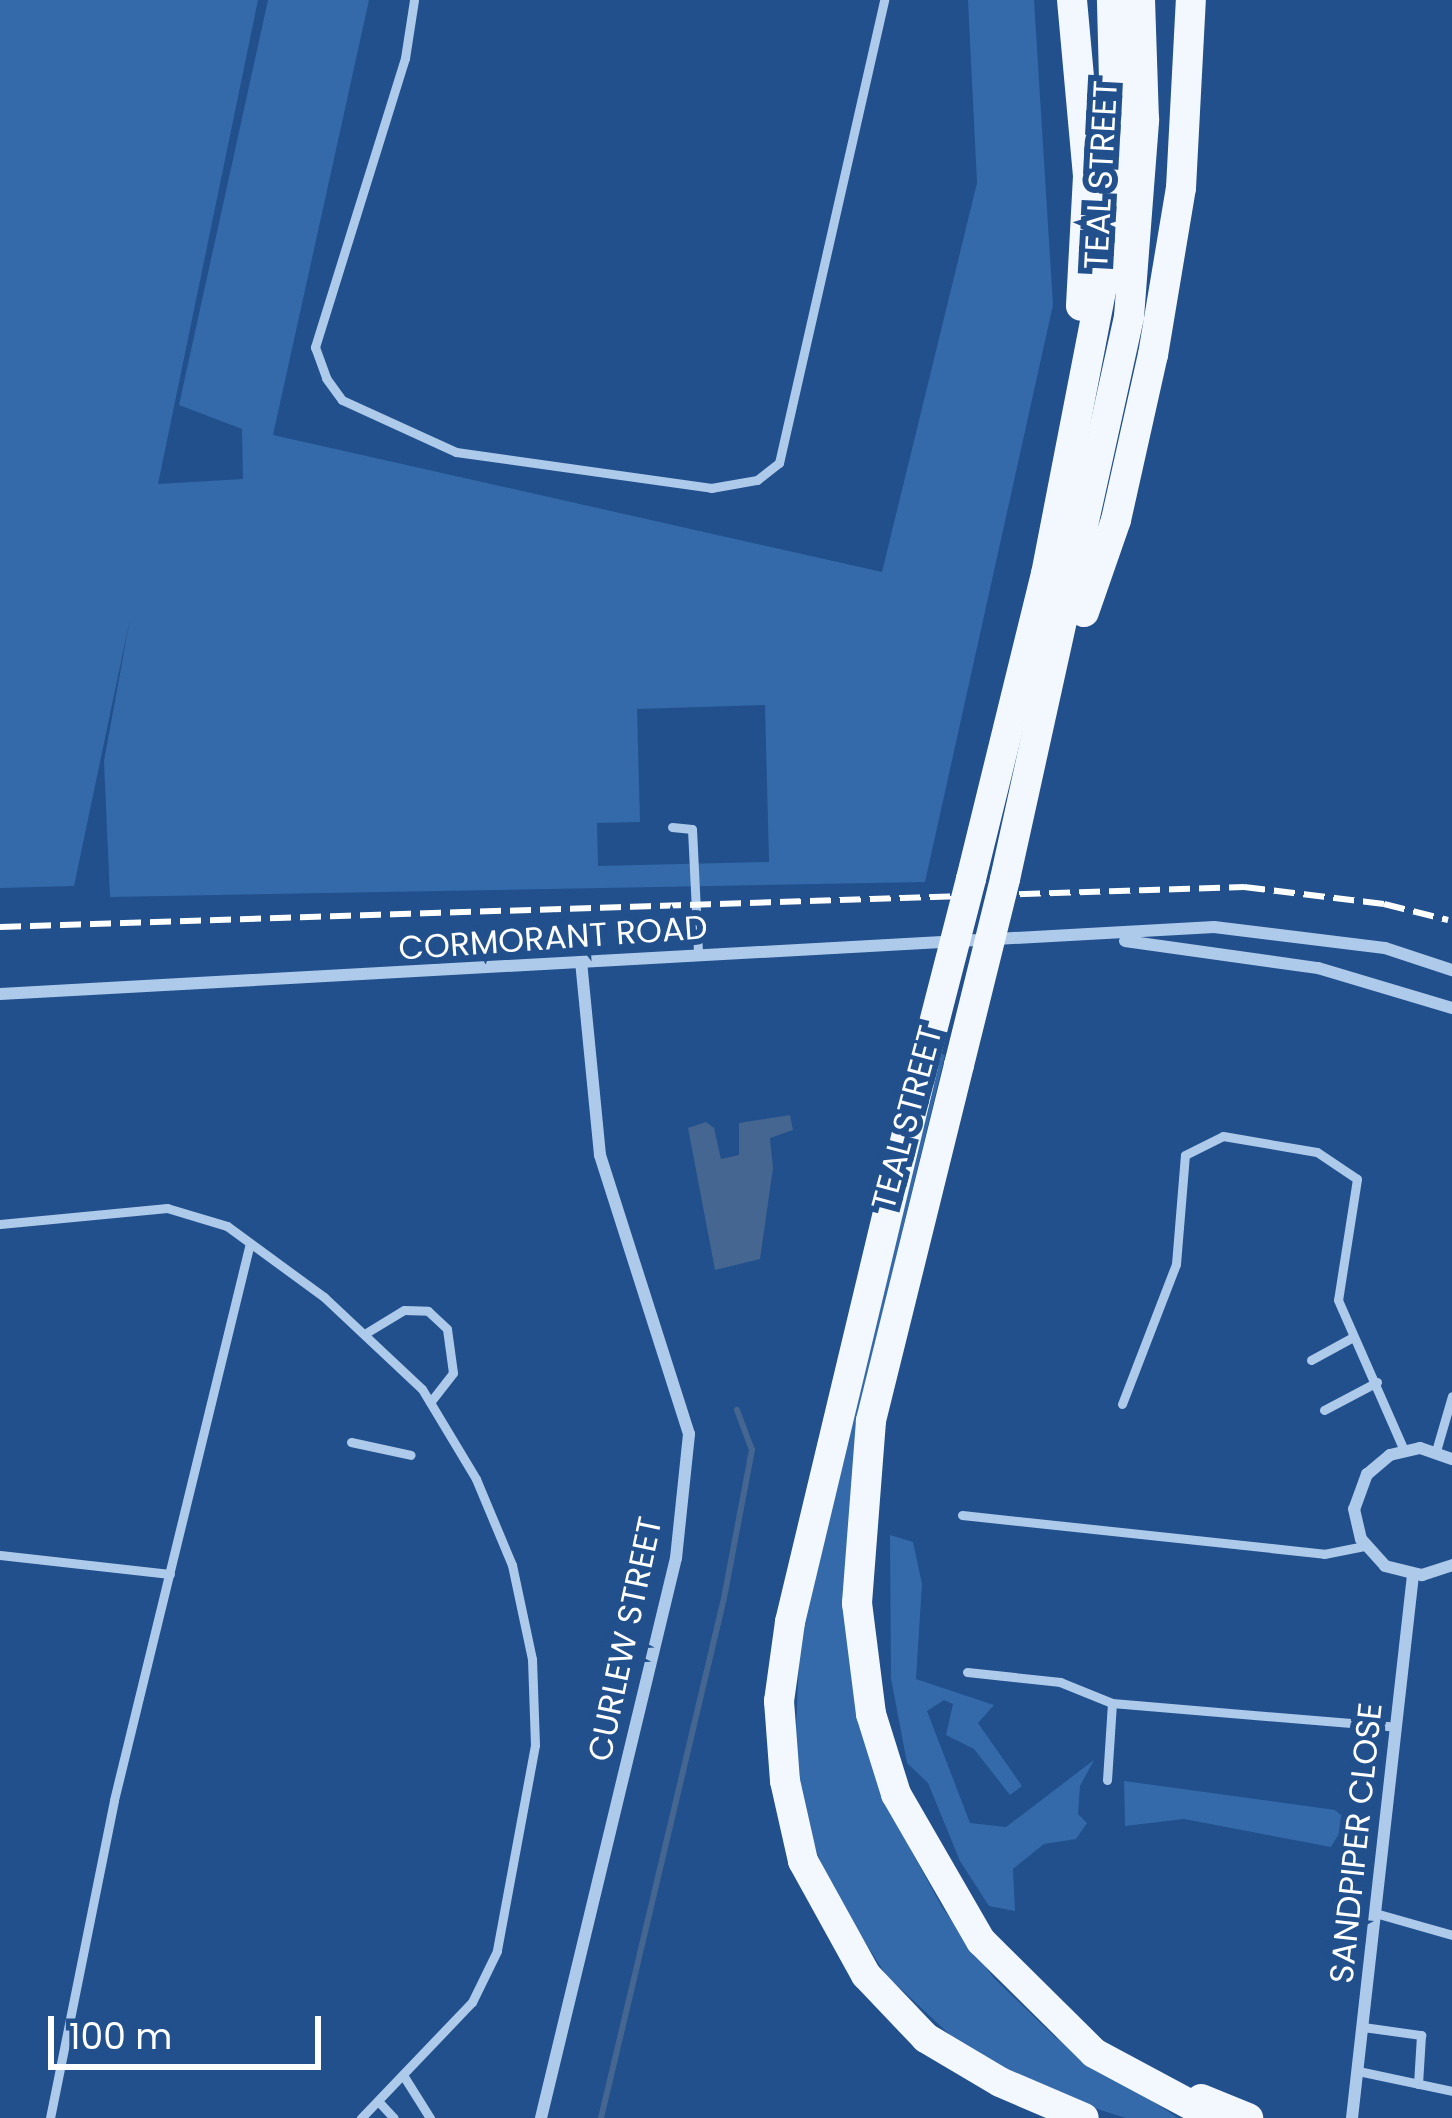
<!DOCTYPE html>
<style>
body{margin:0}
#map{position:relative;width:1452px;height:2118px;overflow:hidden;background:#21508c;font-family:Poppins,sans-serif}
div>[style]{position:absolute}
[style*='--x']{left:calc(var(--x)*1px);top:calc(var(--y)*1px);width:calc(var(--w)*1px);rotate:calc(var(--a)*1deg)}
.green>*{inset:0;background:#346aa9}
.water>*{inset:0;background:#446691}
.stream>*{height:6px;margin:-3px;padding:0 3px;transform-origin:3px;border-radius:3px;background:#446691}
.service>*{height:9px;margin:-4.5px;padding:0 4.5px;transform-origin:4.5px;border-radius:4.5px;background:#aecaeb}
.minor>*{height:12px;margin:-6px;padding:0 6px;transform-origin:6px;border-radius:6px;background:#aecaeb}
.primary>*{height:30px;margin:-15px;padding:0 15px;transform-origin:15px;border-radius:15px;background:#f3f7fe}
.rail>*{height:6px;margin-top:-3px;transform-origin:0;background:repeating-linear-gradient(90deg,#fff 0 21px,transparent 0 30px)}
.primary-bridge>*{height:30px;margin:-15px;padding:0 15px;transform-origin:15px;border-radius:15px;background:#f3f7fe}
span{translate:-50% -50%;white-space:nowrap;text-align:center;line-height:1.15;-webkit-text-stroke:12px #21508c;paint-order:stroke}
.street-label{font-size:33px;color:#fff}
.scale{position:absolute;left:48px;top:2016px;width:273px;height:54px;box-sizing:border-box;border:6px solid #fff;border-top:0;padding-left:15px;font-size:36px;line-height:42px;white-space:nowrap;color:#fff;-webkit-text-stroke:9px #21508c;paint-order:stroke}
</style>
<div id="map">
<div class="green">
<div style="clip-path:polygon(evenodd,0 0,258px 0,158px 484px,243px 479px,242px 429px,179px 405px,268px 0,369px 0,273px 435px,882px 572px,977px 183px,968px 0,1034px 0,1053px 305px,925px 882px,110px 897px,104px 761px,130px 619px,74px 886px,0 888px,0 0,765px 705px,769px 862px,598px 866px,597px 823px,640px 822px,637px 709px,765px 705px)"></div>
<div style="clip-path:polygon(938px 1053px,945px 1055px,864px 1389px,856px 1453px,890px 1812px,942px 1907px,993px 1977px,1055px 2037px,1178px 2118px,1126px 2118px,1081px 2104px,964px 2048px,886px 1975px,830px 1887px,808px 1829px,795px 1756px,800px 1632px)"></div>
<div style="clip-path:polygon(890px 1535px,913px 1542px,922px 1584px,916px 1679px,994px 1705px,978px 1723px,1022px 1786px,1010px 1795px,974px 1749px,946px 1735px,953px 1704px,944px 1700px,927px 1711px,970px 1823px,1006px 1827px,1094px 1760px,1080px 1786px,1078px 1814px,1087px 1823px,1076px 1839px,1044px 1844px,1013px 1869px,1015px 1911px,989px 1906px,960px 1861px,928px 1783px,907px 1763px,891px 1678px)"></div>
<div style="clip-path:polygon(1124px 1781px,1335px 1810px,1347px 1820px,1331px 1847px,1184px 1819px,1125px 1826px)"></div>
</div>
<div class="water">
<div style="clip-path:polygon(790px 1115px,793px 1130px,770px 1138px,773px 1168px,760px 1259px,715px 1270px,688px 1128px,706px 1122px,714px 1128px,721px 1159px,739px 1155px,739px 1123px)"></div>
</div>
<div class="stream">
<div style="--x:601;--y:2118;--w:534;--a:-76.69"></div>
<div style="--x:724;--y:1598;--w:151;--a:-79.3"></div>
<div style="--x:752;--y:1450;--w:43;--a:-110.6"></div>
</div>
<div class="service">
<div style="--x:414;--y:0;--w:59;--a:98.8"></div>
<div style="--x:405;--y:58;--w:303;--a:107.3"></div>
<div style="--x:315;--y:347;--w:33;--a:70"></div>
<div style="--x:326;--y:378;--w:27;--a:54"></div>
<div style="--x:342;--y:400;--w:125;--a:24.5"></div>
<div style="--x:456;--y:452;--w:258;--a:8"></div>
<div style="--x:711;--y:488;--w:47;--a:-9.9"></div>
<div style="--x:757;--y:480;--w:28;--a:-38"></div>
<div style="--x:779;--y:463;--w:475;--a:-77.2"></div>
<div style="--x:672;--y:827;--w:20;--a:6"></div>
<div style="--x:692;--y:829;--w:124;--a:87.2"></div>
<div style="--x:0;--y:1224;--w:168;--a:-5.5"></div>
<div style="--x:167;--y:1208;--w:63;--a:16.7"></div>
<div style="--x:227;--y:1226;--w:120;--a:36.2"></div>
<div style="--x:324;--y:1297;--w:134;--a:43.2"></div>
<div style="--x:422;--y:1389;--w:105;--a:59"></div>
<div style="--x:476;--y:1479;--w:93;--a:67.3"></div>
<div style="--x:512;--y:1565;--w:96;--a:78"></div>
<div style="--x:532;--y:1659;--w:86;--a:88"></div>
<div style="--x:535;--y:1745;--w:209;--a:100.5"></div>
<div style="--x:497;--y:1951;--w:57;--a:116.1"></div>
<div style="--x:472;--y:2002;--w:161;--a:133.7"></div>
<div style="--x:366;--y:1333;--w:44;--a:-31.2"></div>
<div style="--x:404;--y:1310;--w:24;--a:2"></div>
<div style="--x:428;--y:1311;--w:26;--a:43"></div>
<div style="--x:447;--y:1329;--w:44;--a:82.2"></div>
<div style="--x:453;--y:1373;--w:37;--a:128"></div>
<div style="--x:1311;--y:1360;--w:48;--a:-28.7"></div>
<div style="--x:1122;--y:1404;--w:150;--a:-68.9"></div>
<div style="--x:1176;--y:1264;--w:109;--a:-85.3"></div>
<div style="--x:1185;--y:1155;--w:42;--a:-26.6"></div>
<div style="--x:1223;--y:1136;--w:95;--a:9.7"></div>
<div style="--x:1317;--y:1152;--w:48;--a:34"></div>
<div style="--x:1357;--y:1179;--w:122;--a:98.9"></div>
<div style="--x:1338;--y:1300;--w:164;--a:66.3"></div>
<div style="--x:1324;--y:1410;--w:60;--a:-27.8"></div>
<div style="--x:351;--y:1442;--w:61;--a:12.2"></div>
<div style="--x:1436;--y:1451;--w:57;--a:-73.8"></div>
<div style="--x:962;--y:1515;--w:364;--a:6.1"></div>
<div style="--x:1324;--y:1554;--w:41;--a:-11.3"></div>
<div style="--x:0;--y:1555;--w:171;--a:6.4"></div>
<div style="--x:967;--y:1672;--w:94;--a:6.1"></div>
<div style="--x:1060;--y:1682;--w:56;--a:22"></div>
<div style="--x:1112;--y:1703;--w:285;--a:4.8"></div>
<div style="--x:1107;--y:1780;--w:77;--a:-86.3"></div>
<div style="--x:1375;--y:1913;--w:80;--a:15.9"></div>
<div style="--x:1363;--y:2027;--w:59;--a:7.9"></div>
<div style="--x:1421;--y:2035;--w:49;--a:93.5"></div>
<div style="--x:1358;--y:2071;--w:96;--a:12"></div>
<div style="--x:403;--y:2075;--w:51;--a:57.9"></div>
<div style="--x:378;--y:2101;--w:23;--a:47"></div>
<div style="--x:50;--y:2118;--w:324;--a:-78.6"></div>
<div style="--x:114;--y:1800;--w:573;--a:-76.28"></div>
</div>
<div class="minor">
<div style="--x:1125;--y:941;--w:195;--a:8"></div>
<div style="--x:1318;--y:968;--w:140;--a:16.6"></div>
<div style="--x:0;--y:994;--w:1216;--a:-3.16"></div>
<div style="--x:1214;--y:927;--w:172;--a:7"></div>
<div style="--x:1385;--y:948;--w:71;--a:18.2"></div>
<div style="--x:1452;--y:1459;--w:34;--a:-161"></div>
<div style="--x:1420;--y:1448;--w:31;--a:167"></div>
<div style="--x:1390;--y:1455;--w:30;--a:140"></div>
<div style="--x:1367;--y:1474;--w:37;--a:110"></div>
<div style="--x:1354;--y:1509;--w:31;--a:77"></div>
<div style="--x:1361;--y:1539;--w:36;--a:48"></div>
<div style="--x:1385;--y:1566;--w:38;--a:14"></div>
<div style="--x:1422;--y:1575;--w:32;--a:-18"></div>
<div style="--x:541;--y:2118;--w:576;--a:-76.45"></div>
<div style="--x:676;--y:1558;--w:125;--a:-84"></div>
<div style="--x:689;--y:1434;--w:293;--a:-107.7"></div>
<div style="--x:600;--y:1155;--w:194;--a:-95.6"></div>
<div style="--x:1352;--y:2118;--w:546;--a:-83.59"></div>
</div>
<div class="primary">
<div style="--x:1072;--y:0;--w:177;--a:84.8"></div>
<div style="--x:1088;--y:176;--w:130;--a:93.1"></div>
<div style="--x:1084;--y:612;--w:97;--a:-70.8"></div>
<div style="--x:1116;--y:520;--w:169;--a:-77.4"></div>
<div style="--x:1153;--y:355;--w:169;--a:-80.5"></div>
<div style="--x:1181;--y:188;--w:188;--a:-87"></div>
<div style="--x:971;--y:879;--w:314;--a:-76.2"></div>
<div style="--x:1046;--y:574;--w:292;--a:-79"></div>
<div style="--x:1102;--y:287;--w:132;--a:-83.9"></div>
<div style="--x:1116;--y:156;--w:156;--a:-91.5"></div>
<div style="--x:1005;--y:879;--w:576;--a:-77.56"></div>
<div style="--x:1129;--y:317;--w:198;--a:-85.6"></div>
<div style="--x:1144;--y:120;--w:120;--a:-91.9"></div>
<div style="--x:924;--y:1062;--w:576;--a:103.46"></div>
<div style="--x:790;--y:1622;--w:80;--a:97.9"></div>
<div style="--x:779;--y:1701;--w:80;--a:85.7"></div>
<div style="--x:785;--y:1781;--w:82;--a:77.3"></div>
<div style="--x:803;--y:1861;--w:130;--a:61.1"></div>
<div style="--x:866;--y:1975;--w:87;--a:46.4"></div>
<div style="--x:926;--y:2038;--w:86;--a:30.7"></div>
<div style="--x:1000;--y:2082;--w:91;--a:23.2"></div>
<div style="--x:959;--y:1065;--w:367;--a:103.9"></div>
<div style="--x:871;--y:1421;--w:183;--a:94.4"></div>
<div style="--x:857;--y:1603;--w:112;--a:82.8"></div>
<div style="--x:871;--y:1714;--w:84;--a:72.6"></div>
<div style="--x:896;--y:1794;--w:170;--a:60"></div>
<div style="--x:981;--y:1941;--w:159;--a:44.7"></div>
<div style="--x:1094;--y:2053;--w:137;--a:28.2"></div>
<div style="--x:1201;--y:2099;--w:51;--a:22"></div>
</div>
<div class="rail">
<div style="--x:0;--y:927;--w:1245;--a:-1.84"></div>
<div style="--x:1244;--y:887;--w:141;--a:6.9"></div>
<div style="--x:1384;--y:904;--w:66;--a:14"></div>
</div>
<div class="primary-bridge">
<div style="--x:924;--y:1062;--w:189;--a:-75.6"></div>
<div style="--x:959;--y:1065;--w:192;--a:-76.1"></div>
</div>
<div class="street-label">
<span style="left:1101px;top:175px;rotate:-87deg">TEAL STREET</span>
<span style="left:553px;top:938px;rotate:-4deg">CORMORANT ROAD</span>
<span style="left:907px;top:1118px;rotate:-75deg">TEAL STREET</span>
<span style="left:625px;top:1639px;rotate:-78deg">CURLEW STREET</span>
<span style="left:1356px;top:1843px;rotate:-84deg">SANDPIPER CLOSE</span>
</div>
<div class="scale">100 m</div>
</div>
